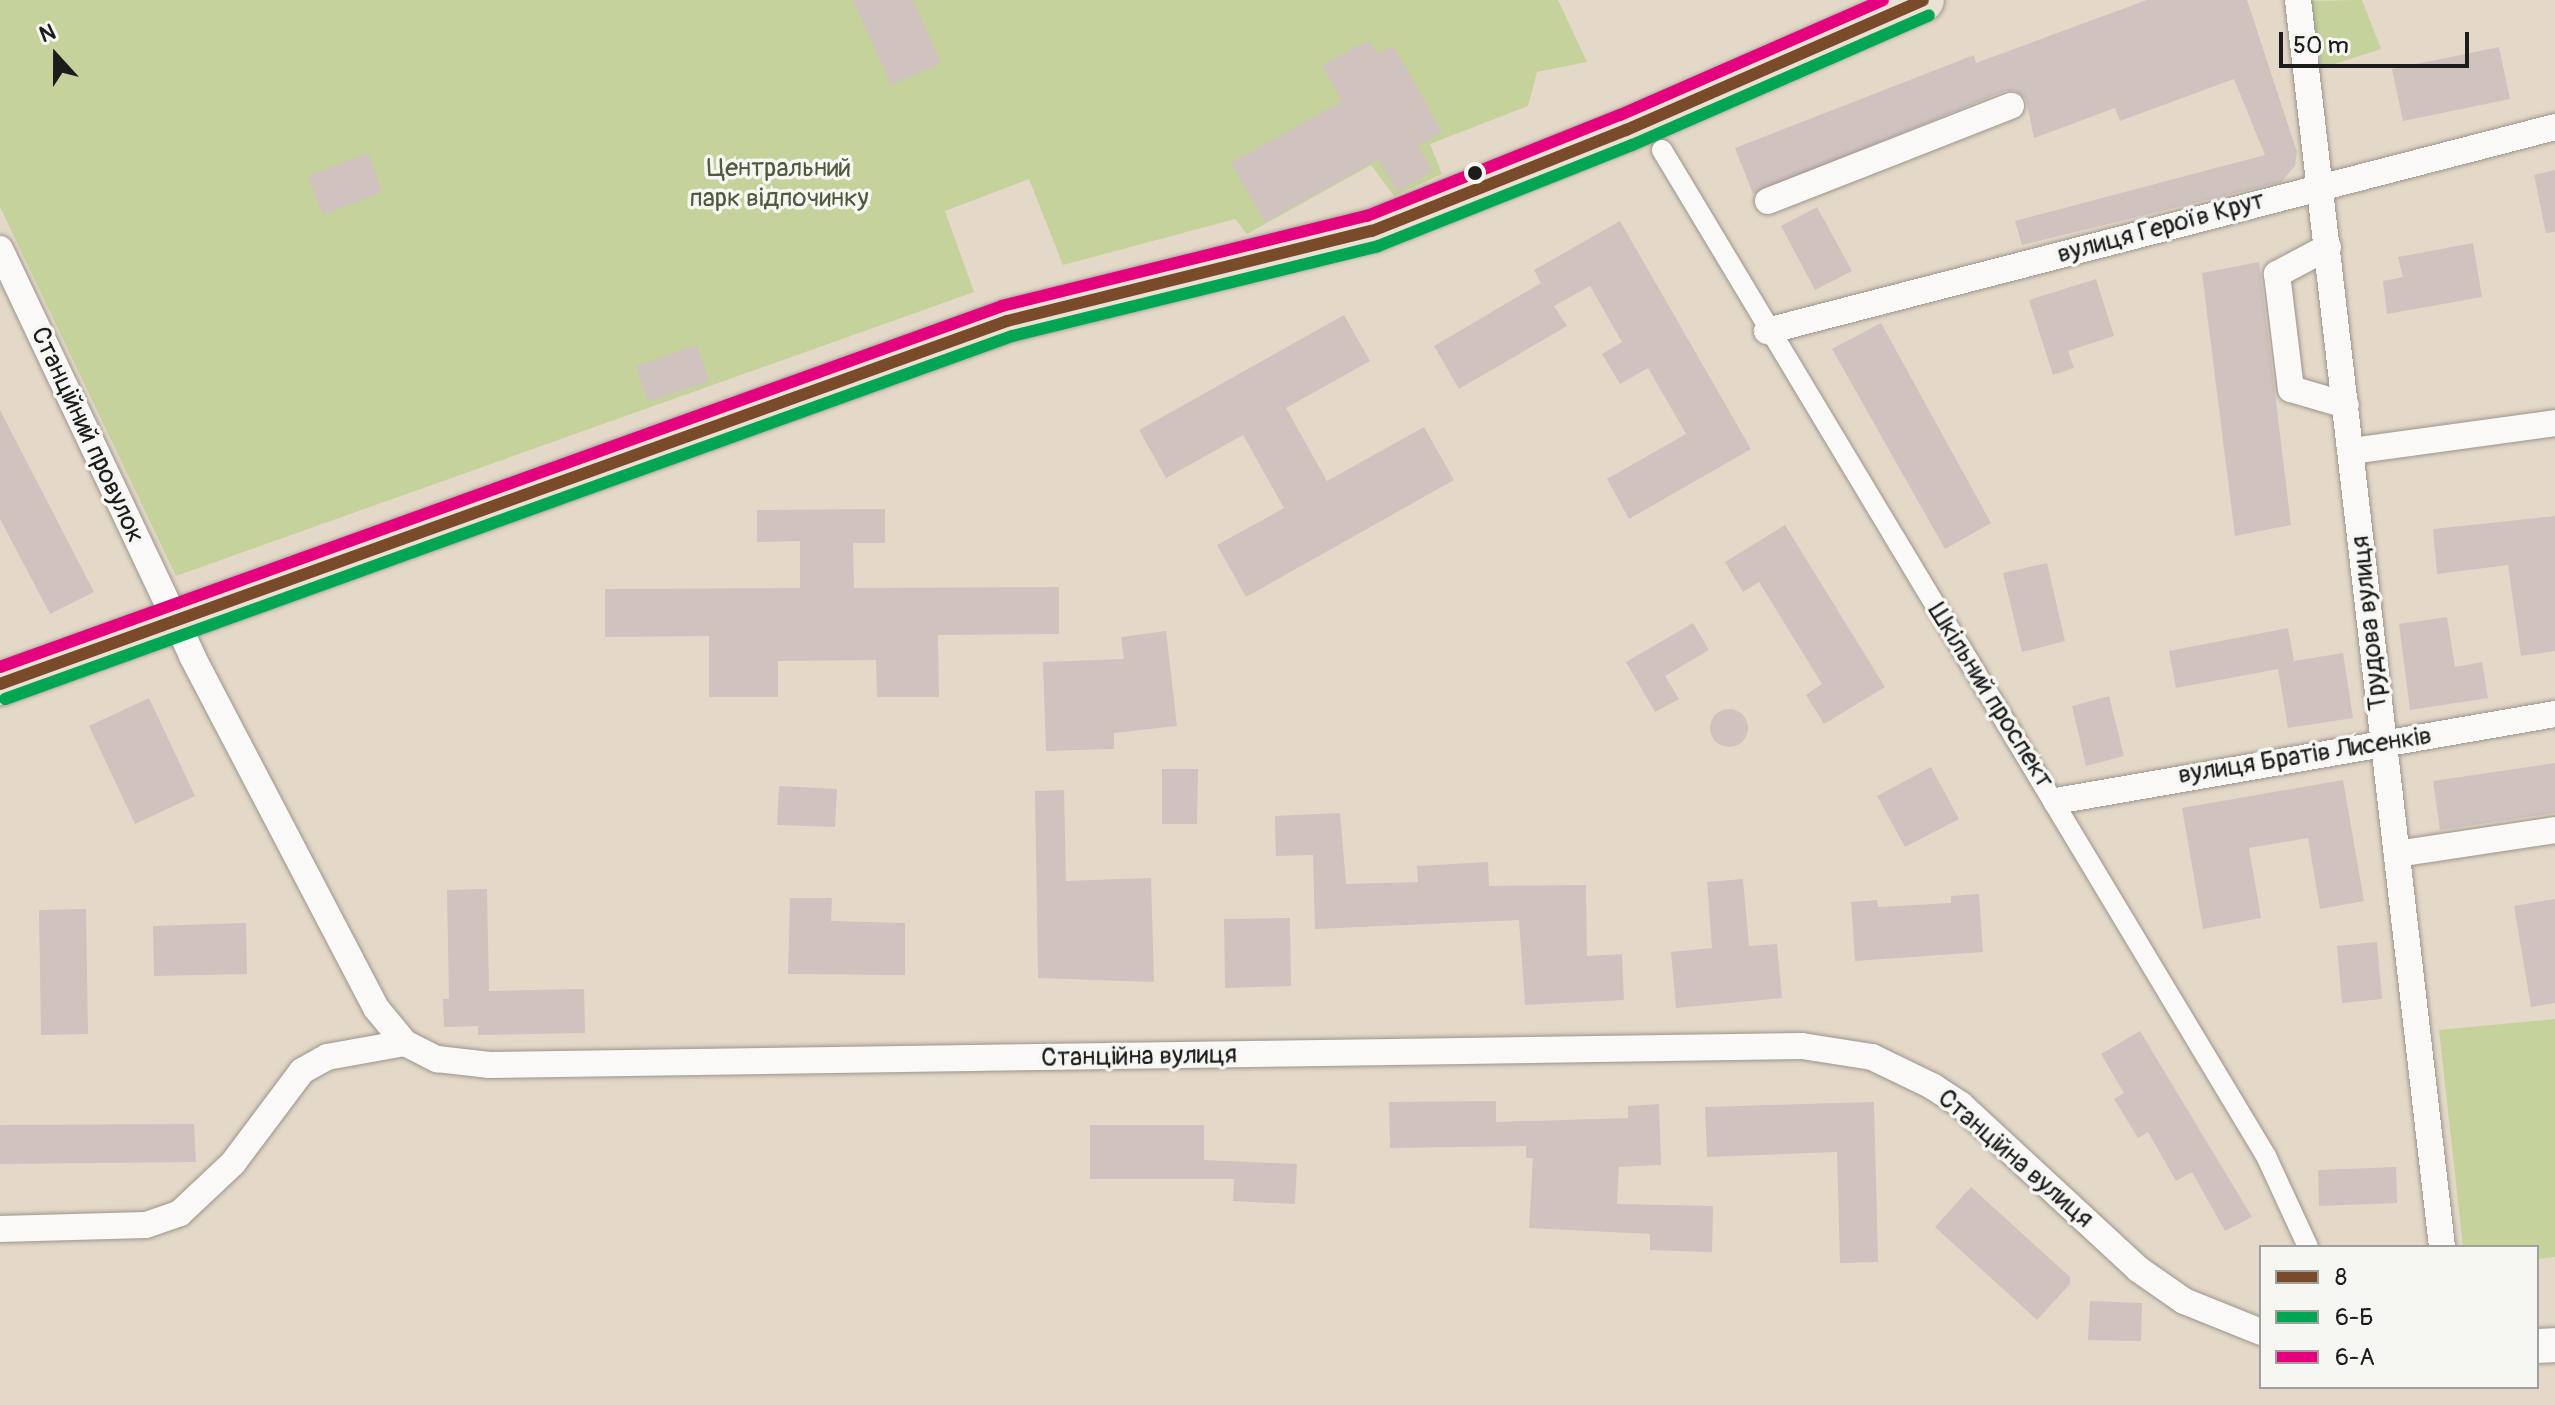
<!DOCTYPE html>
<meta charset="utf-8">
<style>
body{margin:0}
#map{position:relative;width:2555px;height:1405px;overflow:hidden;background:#e4d9c8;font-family:Pangolin,sans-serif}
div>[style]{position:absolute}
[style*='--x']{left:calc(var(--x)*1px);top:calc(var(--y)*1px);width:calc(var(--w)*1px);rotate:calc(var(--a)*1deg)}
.green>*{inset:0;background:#c5d29b}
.building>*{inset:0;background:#d0c2bf}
.round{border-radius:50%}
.roads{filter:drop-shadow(0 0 2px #9b958c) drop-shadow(0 0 2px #9b958c)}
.pedestrian>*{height:20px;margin:-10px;padding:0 10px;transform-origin:10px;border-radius:10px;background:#fbf9f7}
.minor>*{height:26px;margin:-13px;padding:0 13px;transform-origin:13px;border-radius:13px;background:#fbf9f7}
.tertiary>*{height:34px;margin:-17px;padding:0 17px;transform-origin:17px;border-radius:17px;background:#fbf9f7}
.primary>*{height:42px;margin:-21px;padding:0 21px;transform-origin:21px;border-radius:21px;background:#eae1d5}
.bus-1>*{height:12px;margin:-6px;padding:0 6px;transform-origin:6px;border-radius:6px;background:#7a4b2a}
.bus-2>*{height:12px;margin:-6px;padding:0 6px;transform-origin:6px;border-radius:6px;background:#00a651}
.bus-3>*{height:12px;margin:-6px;padding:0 6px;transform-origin:6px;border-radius:6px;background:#e5007d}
.dots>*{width:22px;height:22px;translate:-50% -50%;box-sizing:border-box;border:4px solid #f6f6f2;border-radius:50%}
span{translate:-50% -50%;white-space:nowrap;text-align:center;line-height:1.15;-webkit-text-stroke:7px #f6f6f2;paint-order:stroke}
.park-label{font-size:26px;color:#4e5a3c}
.street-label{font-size:26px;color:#1c1c1c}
.legend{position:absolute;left:2259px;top:1245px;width:280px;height:144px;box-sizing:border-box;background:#f6f6f2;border:2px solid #9f9f9c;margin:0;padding:10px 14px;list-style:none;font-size:24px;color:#1c1c1c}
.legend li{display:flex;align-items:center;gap:16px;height:40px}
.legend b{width:40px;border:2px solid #9f9f9c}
.north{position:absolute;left:16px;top:16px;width:80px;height:80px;-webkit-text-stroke:6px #f6f6f2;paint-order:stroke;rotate:339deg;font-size:22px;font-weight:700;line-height:32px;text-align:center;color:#1c1c1c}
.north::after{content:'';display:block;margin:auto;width:28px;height:36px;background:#1c1c1c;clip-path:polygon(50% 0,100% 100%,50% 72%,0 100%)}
.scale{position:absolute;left:2279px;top:32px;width:190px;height:36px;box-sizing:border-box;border:4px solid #1c1c1c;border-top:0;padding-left:10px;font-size:24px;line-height:28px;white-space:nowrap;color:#1c1c1c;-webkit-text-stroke:6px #f6f6f2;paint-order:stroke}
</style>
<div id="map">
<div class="green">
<div style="clip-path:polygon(0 0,1558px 0,1587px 62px,1537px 72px,1528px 106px,1430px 144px,1442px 174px,1394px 196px,1371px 165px,1247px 234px,1235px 219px,1063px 265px,1029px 179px,945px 211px,974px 292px,176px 576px,0 207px)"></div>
<div style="clip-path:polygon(2362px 0,2381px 49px,2322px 68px,2308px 1px)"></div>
<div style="clip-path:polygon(2555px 1019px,2555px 1257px,2537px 1259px,2537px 1247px,2463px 1247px,2439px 1030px)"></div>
</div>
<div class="building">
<div style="clip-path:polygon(853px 0,913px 0,941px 63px,891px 85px)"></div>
<div style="clip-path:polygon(2147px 0,2247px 0,2297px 152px,2295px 166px,2281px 182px,2022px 245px,2015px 221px,2265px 155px,2234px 79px,2120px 121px,2115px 108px,2034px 138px,2026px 99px,2014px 90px,2005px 91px,1753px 194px,1735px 148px,1974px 55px,1976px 63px)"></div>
<div style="clip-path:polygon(1369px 40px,1377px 54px,1393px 45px,1442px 132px,1418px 145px,1433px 171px,1397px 192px,1379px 159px,1265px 222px,1231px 163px,1342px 101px,1322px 65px)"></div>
<div style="clip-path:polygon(2499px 47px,2510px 99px,2403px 121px,2392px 69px)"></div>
<div style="clip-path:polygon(368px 153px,382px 192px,323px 215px,308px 176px)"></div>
<div style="clip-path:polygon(2555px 170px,2555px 232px,2546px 233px,2534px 175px)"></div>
<div style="clip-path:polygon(1817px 207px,1852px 271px,1815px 290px,1781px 226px)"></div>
<div style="clip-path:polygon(1620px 221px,1751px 449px,1629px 519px,1607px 479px,1686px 434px,1648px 368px,1620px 384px,1602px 354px,1622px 342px,1590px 286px,1554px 306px,1567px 326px,1459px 389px,1434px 346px,1541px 283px,1534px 270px)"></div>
<div style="clip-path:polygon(2473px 243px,2482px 297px,2387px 314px,2383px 281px,2403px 277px,2398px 257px)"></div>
<div style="clip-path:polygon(2259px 262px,2291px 525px,2235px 536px,2202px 273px)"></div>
<div style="clip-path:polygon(2096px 279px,2114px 336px,2068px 351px,2074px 368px,2053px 375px,2029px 300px)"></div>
<div style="clip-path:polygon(1344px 315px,1370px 361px,1286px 408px,1327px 481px,1424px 427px,1454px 480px,1246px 597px,1217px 545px,1284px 508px,1243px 435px,1166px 478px,1139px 430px)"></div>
<div style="clip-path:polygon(1881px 323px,1991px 523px,1945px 549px,1832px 349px)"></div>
<div style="clip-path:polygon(697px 345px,709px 381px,648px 402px,636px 366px)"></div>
<div style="clip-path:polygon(0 410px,94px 592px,50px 614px,0 519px)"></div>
<div style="clip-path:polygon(885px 509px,885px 543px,853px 543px,854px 588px,1059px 587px,1059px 634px,938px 635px,939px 697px,877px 697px,876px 660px,778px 661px,778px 697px,709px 697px,709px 636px,605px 637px,605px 589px,800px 588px,800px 541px,757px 542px,757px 510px)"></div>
<div style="clip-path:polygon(2555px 516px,2555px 651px,2521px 656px,2508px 565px,2437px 574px,2433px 529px)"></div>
<div style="clip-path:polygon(1785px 525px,1885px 687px,1824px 724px,1806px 695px,1822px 684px,1759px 582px,1743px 592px,1725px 562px)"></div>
<div style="clip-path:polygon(2047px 563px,2065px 641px,2022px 652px,2003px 573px)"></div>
<div style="clip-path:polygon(2447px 617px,2455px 667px,2482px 662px,2488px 698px,2410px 710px,2399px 624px)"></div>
<div style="clip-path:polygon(1693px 623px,1709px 650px,1665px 676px,1679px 699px,1655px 712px,1626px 662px)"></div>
<div style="clip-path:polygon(2288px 628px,2294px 661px,2343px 653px,2353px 718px,2288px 728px,2278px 669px,2176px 688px,2169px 651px)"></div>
<div style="clip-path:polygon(1166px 631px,1177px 726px,1114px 733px,1114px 749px,1046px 751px,1043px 662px,1124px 659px,1121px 637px)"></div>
<div style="clip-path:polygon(2109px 696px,2124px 756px,2086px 766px,2072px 706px)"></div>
<div style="clip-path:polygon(149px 698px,195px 796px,135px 824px,89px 726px)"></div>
<div class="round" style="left:1710px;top:709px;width:38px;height:38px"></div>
<div style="clip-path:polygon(2555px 763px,2555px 813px,2440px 830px,2433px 781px)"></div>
<div style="clip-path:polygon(1931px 767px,1959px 819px,1905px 847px,1877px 796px)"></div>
<div style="clip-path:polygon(1162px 769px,1198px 769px,1197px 824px,1162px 824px)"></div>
<div style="clip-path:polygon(2343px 780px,2364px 901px,2320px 909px,2308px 838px,2249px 848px,2261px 918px,2203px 929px,2182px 808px)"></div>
<div style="clip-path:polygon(779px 786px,837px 789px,835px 827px,777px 825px)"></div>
<div style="clip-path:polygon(1064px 790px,1066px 881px,1151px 878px,1154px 982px,1038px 978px,1035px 791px)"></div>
<div style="clip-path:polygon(1340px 813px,1346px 884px,1418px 882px,1417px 866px,1488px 862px,1489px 886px,1586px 885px,1587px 956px,1622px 954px,1624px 1000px,1525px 1005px,1519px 920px,1315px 929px,1313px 855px,1276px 856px,1275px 816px)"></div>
<div style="clip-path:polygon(1743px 879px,1749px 946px,1777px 944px,1782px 998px,1676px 1008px,1671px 952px,1712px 948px,1707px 882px)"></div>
<div style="clip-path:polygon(487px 889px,489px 991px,584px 989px,585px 1033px,478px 1035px,478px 1026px,444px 1027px,443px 999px,449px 999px,447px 890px)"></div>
<div style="clip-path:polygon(1979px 894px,1983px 952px,1855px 961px,1851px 902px,1877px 900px,1878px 907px,1951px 903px,1951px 896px)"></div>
<div style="clip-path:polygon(790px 898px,832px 898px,831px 921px,905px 923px,905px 975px,788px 974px)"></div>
<div style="clip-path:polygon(2555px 899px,2555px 1003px,2531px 1007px,2514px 906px)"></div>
<div style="clip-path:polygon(86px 909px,88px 1034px,41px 1035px,39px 910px)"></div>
<div style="clip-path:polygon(1290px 918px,1291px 986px,1225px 988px,1224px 919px)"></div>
<div style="clip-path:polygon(246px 923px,247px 974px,154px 976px,153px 926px)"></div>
<div style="clip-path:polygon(2377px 942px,2382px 999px,2342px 1003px,2337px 946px)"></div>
<div style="clip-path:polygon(2140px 1031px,2252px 1217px,2225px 1231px,2192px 1172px,2176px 1181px,2148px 1132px,2138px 1138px,2114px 1099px,2124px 1093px,2101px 1054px)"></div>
<div style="clip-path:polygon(1496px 1101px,1496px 1122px,1628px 1118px,1628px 1106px,1659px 1104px,1661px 1165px,1619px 1167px,1617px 1204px,1713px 1206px,1712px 1252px,1650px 1250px,1650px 1234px,1529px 1228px,1533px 1158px,1526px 1158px,1526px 1146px,1390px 1148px,1389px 1102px)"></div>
<div style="clip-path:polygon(1874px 1102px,1878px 1262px,1840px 1263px,1837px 1152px,1707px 1157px,1705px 1107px)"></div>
<div style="clip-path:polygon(194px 1124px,196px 1162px,0 1164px,0 1125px)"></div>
<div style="clip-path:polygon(1090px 1125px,1204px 1125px,1204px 1160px,1297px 1164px,1295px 1204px,1233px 1201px,1234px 1179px,1090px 1179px)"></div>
<div style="clip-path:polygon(2396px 1167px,2397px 1203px,2319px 1206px,2318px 1170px)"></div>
<div style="clip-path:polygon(1971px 1187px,2070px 1277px,2070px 1284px,2037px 1320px,1935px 1227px)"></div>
<div style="clip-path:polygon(2090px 1301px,2142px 1303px,2141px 1341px,2088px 1340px)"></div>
</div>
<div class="roads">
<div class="pedestrian">
<div style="--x:1662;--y:150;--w:1173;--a:59.02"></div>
<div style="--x:2266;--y:1156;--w:100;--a:65.2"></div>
</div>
<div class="minor">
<div style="--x:2298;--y:0;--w:1255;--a:83.41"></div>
<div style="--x:1768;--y:201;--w:261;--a:-21.4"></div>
<div style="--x:2328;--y:247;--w:58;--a:152.1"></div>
<div style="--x:2277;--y:274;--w:116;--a:83.1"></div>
<div style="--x:2291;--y:389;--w:57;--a:16.2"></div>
<div style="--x:0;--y:249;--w:450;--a:64.7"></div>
<div style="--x:192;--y:656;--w:397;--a:62.4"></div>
<div style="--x:376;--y:1008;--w:45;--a:50.4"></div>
<div style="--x:1767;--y:331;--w:814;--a:-14.51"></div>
<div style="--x:2351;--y:451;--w:206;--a:-7.8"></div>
<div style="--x:2056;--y:801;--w:507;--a:-9.89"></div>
<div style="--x:2397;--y:854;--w:160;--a:-8.6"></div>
<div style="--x:0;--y:1229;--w:146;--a:-1.6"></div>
<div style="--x:146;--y:1225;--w:36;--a:-19"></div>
<div style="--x:180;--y:1213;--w:73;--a:-43.3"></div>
<div style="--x:233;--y:1163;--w:115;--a:-53.1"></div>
<div style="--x:302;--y:1071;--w:29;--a:-29"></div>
<div style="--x:327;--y:1057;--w:79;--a:-10.2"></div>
<div style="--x:405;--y:1043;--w:36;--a:27"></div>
<div style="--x:437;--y:1059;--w:53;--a:6.5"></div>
<div style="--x:490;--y:1065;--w:1312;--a:-0.83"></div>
<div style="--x:1802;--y:1046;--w:71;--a:8.9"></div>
<div style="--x:1872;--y:1057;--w:67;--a:25.8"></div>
<div style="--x:1932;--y:1086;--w:35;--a:33"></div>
<div style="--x:1961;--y:1105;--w:241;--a:42.8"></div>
<div style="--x:2138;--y:1269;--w:56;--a:34.8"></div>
<div style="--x:2184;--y:1301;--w:83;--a:21.9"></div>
</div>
<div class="tertiary">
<div style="--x:2537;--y:1346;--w:18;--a:-3"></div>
</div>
<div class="primary">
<div style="--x:0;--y:684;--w:1070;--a:-19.82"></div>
<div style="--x:1007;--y:321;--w:376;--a:-13.9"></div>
<div style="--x:1372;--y:231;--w:273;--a:-21.7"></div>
<div style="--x:1626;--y:130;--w:324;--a:-23.6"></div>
</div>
</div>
<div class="bus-1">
<div style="--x:0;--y:684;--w:1070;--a:-19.82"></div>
<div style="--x:1007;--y:321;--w:376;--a:-13.9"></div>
<div style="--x:1372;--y:231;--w:273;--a:-21.7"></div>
<div style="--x:1626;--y:130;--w:324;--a:-23.6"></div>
</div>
<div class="bus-2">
<div style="--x:5;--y:699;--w:1070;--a:-19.82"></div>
<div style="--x:1012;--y:336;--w:377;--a:-13.8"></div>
<div style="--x:1378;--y:246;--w:273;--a:-21.7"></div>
<div style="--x:1632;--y:145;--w:324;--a:-23.6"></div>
</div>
<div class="bus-3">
<div style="--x:0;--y:667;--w:1065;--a:-19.81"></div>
<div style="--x:1002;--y:306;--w:376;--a:-13.9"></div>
<div style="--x:1367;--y:216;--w:272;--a:-21.8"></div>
<div style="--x:1620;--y:115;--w:287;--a:-23.6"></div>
</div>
<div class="dots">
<div style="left:1475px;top:173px;background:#1c1c1c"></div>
</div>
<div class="park-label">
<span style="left:779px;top:184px">Центральний<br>парк відпочинку</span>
</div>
<div class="street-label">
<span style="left:2161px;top:228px;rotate:-15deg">вулиця Героїв Крут</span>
<span style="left:87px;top:435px;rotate:65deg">Станційний провулок</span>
<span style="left:2370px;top:623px;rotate:-96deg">Трудова вулиця</span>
<span style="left:1990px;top:696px;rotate:58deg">Шкільний проспект</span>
<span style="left:2305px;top:756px;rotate:-9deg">вулиця Братів Лисенків</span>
<span style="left:1139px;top:1057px;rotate:-1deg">Станційна вулиця</span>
<span style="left:2015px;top:1159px;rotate:41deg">Станційна вулиця</span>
</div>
<ul class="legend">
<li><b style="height:10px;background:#7a4b2a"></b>8</li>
<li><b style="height:10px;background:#00a651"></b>6-Б</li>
<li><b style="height:10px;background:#e5007d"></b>6-А</li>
</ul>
<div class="north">N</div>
<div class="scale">50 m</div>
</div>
